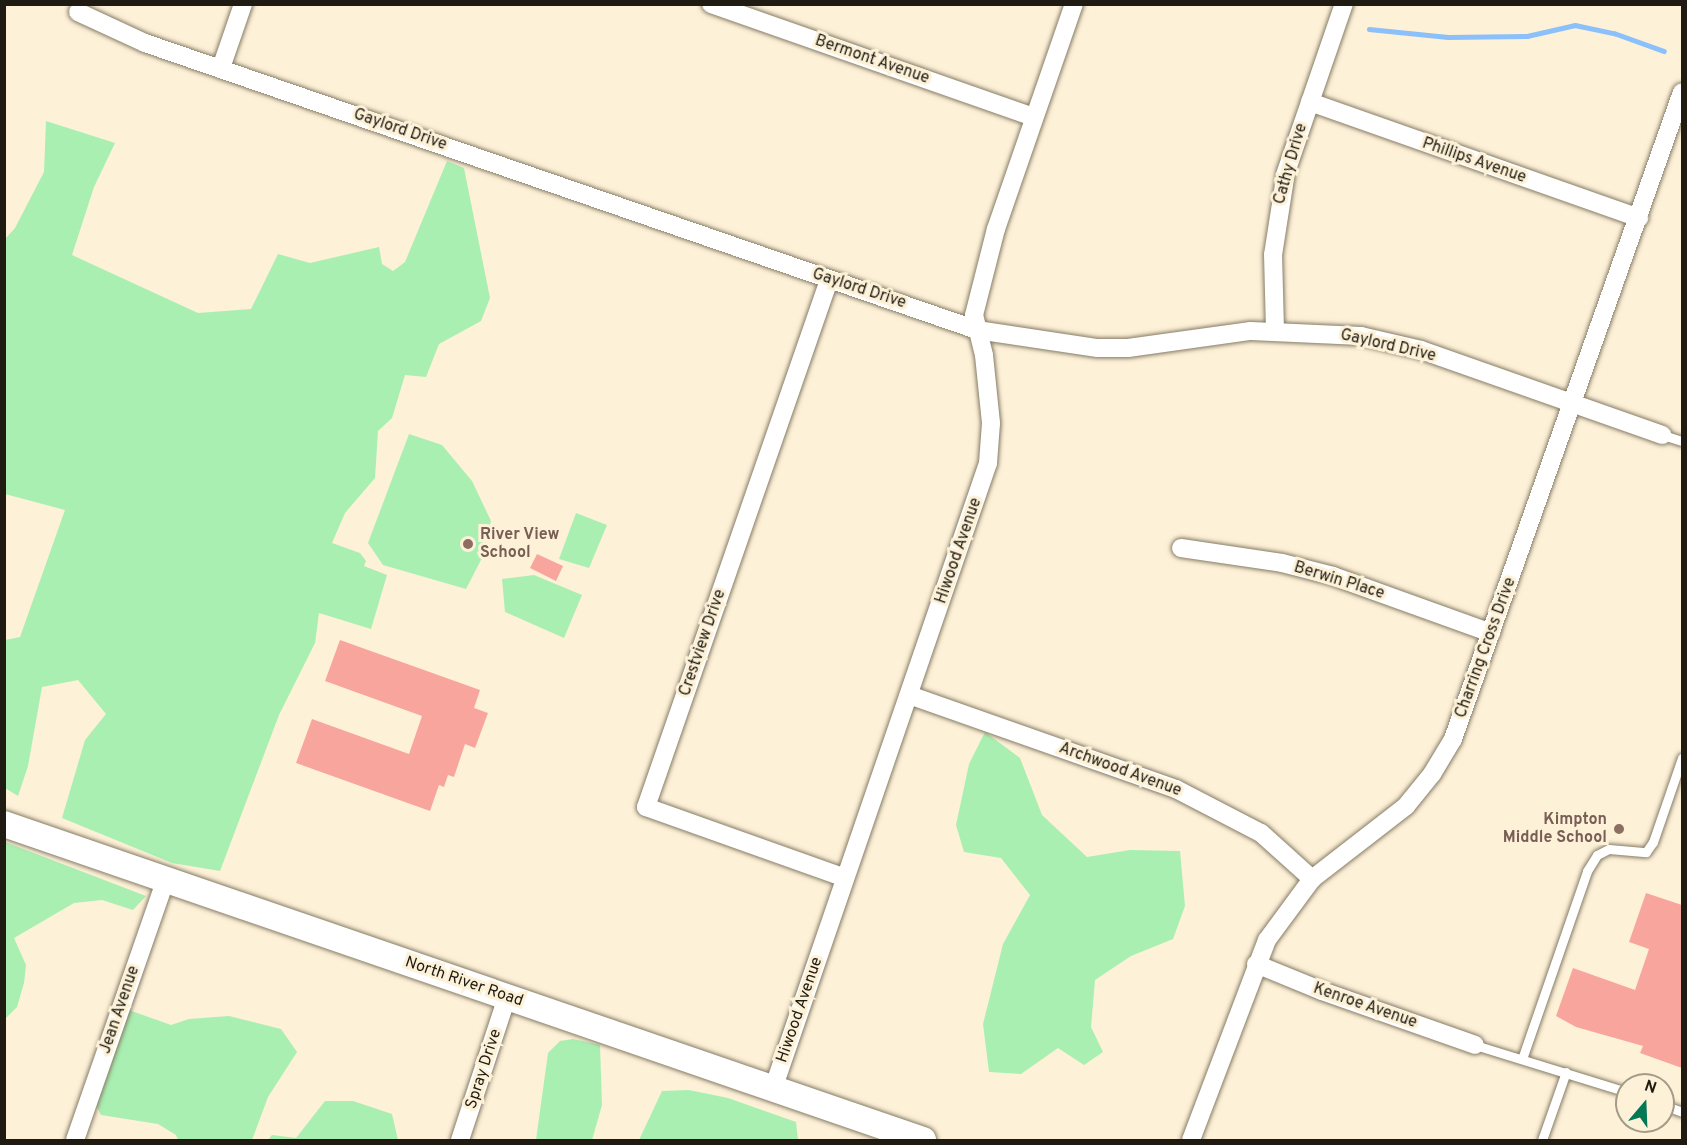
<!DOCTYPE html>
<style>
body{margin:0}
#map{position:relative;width:1687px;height:1145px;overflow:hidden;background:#fdf1d8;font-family:Overpass,sans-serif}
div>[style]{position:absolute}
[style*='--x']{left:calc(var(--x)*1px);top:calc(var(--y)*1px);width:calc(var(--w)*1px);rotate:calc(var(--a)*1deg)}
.green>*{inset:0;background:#a9efb2}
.stream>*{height:4.5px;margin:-2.25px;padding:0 2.25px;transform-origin:2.25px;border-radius:2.25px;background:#8bc0fa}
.building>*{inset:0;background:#f8a69d}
.roads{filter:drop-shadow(0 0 2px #867b65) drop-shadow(0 0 2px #867b65)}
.lane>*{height:9px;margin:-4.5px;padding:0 4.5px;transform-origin:4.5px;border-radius:4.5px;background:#fff}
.street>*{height:18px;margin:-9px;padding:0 9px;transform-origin:9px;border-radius:9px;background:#fff}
.secondary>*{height:26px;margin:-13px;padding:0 13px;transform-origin:13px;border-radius:13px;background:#fff}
.dots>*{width:16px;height:16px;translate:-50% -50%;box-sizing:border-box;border:3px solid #fdf1d8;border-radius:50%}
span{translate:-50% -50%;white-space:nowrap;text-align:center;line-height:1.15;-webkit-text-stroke:6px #fdf1d8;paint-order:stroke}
.street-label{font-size:16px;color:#1f1b12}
.education-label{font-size:16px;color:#785e54;font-weight:700}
.left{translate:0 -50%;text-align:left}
.right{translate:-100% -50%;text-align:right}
.frame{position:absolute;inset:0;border:6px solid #1f1b12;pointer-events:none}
.north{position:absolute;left:1615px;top:1073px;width:60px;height:60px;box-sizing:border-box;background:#fdf1d8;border:2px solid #a49b89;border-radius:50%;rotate:19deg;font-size:16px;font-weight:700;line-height:24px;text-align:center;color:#1f1b12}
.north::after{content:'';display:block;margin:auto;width:21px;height:27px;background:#027854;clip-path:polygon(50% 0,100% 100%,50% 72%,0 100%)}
</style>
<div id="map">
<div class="green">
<div style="clip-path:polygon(46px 121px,115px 143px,94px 187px,72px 255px,198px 313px,251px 309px,278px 254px,310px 263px,379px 247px,382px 264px,393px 271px,405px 262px,447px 161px,464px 168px,490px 298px,481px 321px,439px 344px,426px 377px,405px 375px,392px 418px,378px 431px,375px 478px,345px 513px,332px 543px,360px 553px,366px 561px,364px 566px,387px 575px,371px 629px,319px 613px,315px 643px,279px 715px,220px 871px,172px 863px,62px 818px,85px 740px,106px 714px,78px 680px,42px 687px,28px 766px,18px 796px,5px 788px,5px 640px,20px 637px,65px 510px,5px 494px,5px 239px,15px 228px,44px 172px)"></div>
<div style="clip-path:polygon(409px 434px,442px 445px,472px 481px,491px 521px,482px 558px,466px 589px,383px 565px,368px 543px)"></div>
<div style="clip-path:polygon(576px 513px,607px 525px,589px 568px,559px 559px)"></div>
<div style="clip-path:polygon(534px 575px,582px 595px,564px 638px,505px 612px,502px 579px)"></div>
<div style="clip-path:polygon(985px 732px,1020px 758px,1042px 815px,1087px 857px,1130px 850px,1180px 851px,1185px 906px,1173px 939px,1131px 956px,1095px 980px,1091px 1027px,1103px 1052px,1084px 1065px,1058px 1048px,1021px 1074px,989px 1072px,983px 1024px,1003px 944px,1030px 895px,1001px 858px,964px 852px,956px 825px,969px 764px)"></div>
<div style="clip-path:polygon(5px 842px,146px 896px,133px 910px,102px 900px,74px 903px,14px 938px,26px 965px,24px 983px,17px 1007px,6px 1018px)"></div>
<div style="clip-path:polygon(126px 1009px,171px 1025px,189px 1019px,229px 1016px,281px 1029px,297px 1052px,268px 1097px,252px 1140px,178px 1140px,176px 1135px,158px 1124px,101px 1115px,94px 1101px)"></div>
<div style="clip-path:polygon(573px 1039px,600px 1045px,602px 1105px,592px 1140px,536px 1140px,548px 1053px,560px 1041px)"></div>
<div style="clip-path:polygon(689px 1090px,728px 1098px,796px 1122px,798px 1140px,639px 1140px,662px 1091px)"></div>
<div style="clip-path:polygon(325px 1101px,353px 1101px,392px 1114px,398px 1140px,268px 1140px,272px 1135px,296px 1138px)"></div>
</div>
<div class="stream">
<div style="--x:1369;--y:29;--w:79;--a:5.8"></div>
<div style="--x:1448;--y:37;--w:79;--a:-0.7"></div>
<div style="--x:1527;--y:36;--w:49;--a:-12.9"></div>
<div style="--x:1575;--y:25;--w:40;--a:12"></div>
<div style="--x:1614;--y:33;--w:53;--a:19.8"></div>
</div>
<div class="building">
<div style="clip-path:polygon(537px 554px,563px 566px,556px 581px,530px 568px)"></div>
<div style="clip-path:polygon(340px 640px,480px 690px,474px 708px,488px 713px,475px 748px,465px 744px,454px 777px,448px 775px,444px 787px,439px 785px,430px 811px,296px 763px,312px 719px,409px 754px,422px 716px,325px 681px)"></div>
<div style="clip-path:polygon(1646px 893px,1682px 905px,1682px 1068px,1640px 1053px,1643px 1046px,1576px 1027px,1556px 1016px,1573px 968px,1635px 990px,1649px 949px,1629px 942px)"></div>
</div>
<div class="roads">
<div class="lane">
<div style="--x:1663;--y:435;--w:20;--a:18"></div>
<div style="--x:1475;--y:1045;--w:159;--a:17.2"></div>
<div style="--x:1522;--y:1059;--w:199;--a:-70.9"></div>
<div style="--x:1587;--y:871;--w:19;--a:-58"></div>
<div style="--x:1597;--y:855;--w:13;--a:-27"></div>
<div style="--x:1609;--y:849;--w:37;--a:5"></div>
<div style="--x:1646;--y:852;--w:12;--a:-55"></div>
<div style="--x:1653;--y:842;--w:89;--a:-71"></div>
<div style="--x:1663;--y:1105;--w:20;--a:20"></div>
<div style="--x:1542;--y:1140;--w:72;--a:-70.6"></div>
</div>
<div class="street">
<div style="--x:711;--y:4;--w:341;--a:19.3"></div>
<div style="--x:78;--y:12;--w:74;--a:24.8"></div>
<div style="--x:145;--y:43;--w:880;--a:19.03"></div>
<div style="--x:977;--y:330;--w:122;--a:8.5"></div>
<div style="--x:1098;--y:348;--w:30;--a:0"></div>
<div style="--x:1128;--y:348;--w:124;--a:-7.9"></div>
<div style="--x:1251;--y:331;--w:110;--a:2.6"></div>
<div style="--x:1361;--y:336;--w:62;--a:13.1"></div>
<div style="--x:1421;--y:350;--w:256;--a:19.4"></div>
<div style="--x:221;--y:68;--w:68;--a:-71"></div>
<div style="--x:1310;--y:102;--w:349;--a:19.4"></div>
<div style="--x:829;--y:280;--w:558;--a:109.15"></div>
<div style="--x:646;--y:807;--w:211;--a:19.6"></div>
<div style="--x:1275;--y:330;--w:75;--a:-91.5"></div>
<div style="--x:1273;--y:255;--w:84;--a:-81.1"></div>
<div style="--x:1286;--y:172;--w:178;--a:-71"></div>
<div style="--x:1181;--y:548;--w:102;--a:8.4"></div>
<div style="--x:1282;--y:563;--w:53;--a:14.3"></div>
<div style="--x:1333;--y:576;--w:168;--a:19.8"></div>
<div style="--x:909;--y:695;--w:283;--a:19.4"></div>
<div style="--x:1176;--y:789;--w:96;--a:27.4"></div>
<div style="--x:1261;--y:833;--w:69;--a:42"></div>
<div style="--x:1256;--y:964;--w:71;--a:22.2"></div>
<div style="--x:1322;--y:991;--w:162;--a:19.4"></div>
<div style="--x:773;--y:1089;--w:662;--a:-71.04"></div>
<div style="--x:988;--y:463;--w:40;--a:-85.7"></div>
<div style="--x:991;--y:423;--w:68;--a:-95.9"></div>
<div style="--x:984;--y:355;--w:41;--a:-104"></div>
<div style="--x:974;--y:315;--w:89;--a:-75.7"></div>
<div style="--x:996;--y:229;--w:238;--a:-70.9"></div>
<div style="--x:75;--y:1140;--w:276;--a:-70.8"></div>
<div style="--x:460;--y:1140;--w:151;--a:-71.8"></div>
<div style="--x:1191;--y:1140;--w:214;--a:-69.2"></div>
<div style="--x:1267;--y:940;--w:76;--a:-53.6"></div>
<div style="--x:1312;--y:879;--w:119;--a:-37.8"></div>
<div style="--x:1406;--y:806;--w:41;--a:-50.9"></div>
<div style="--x:1432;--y:774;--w:41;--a:-59"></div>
<div style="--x:1453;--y:739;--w:686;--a:-70.51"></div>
</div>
<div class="secondary">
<div style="--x:4;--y:824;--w:972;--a:18.98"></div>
</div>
</div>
<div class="dots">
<div style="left:468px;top:544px;background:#8d6e63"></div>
<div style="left:1619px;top:829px;background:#8d6e63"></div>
</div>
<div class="street-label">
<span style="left:872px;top:60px;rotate:19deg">Bermont Avenue</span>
<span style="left:400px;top:130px;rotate:19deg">Gaylord Drive</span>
<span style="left:1474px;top:161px;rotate:19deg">Phillips Avenue</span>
<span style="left:1291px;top:164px;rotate:-74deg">Cathy Drive</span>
<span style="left:859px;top:289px;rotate:18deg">Gaylord Drive</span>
<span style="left:1388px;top:346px;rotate:13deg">Gaylord Drive</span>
<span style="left:959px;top:551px;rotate:-71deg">Hiwood Avenue</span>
<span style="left:1339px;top:581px;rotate:17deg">Berwin Place</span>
<span style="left:703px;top:643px;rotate:-71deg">Crestview Drive</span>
<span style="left:1486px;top:648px;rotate:-70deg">Charring Cross Drive</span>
<span style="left:1120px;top:770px;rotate:20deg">Archwood Avenue</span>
<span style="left:464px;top:982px;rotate:19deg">North River Road</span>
<span style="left:1365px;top:1006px;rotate:19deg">Kenroe Avenue</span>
<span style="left:120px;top:1010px;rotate:-71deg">Jean Avenue</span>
<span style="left:800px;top:1010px;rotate:-71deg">Hiwood Avenue</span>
<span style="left:484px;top:1069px;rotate:-72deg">Spray Drive</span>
</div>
<div class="education-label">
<span class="left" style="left:480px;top:544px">River View<br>School</span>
<span class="right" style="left:1607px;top:829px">Kimpton<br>Middle School</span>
</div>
<div class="frame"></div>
<div class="north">N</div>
</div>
